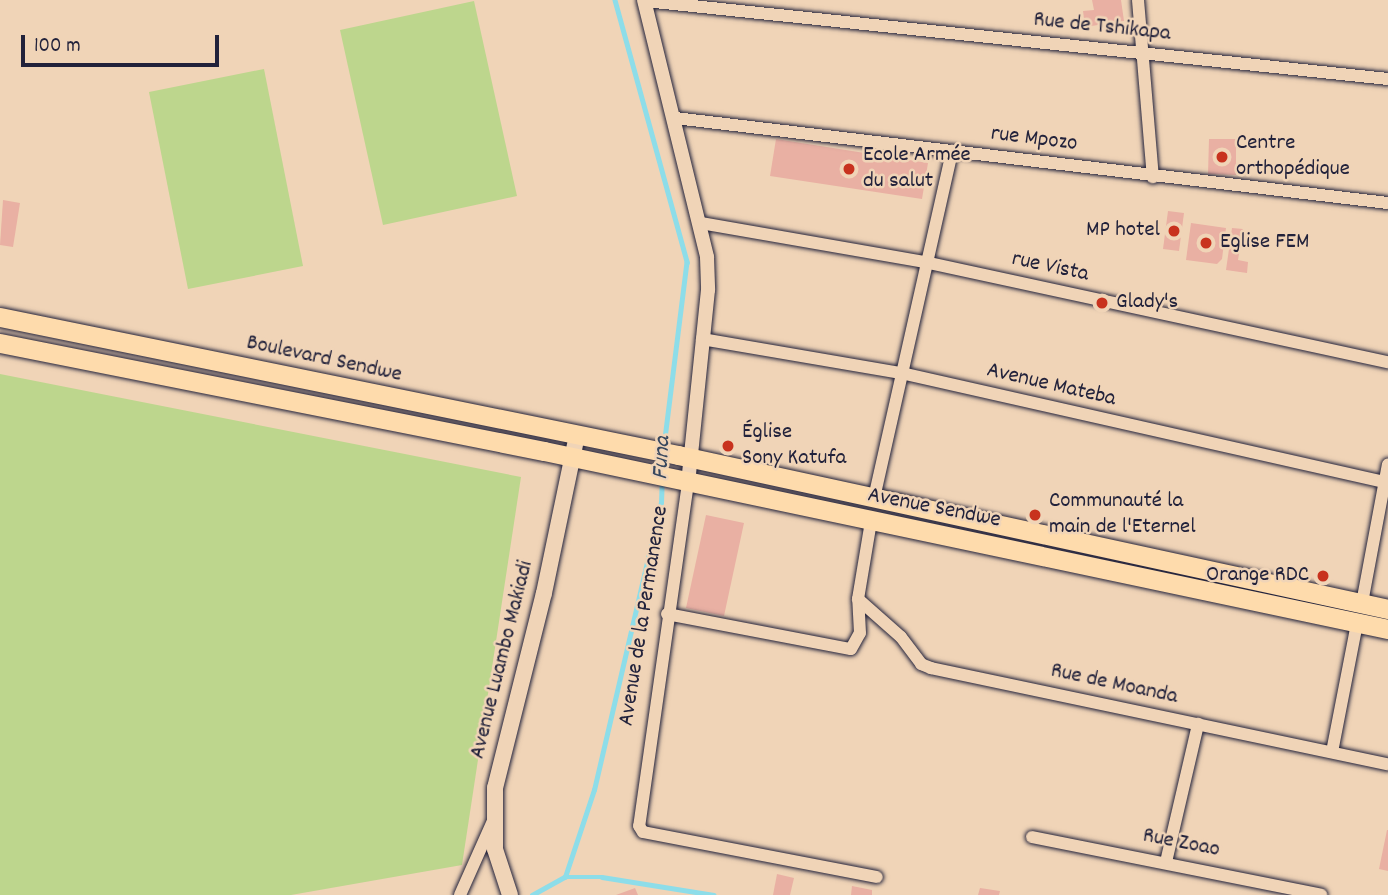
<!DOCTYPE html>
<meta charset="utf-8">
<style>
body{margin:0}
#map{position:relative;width:1388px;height:895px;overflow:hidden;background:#f0d4b7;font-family:Dekko,sans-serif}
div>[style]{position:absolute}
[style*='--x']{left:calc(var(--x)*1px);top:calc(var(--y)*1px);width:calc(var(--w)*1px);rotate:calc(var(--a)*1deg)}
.green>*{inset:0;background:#bdd68d}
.stream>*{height:4.5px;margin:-2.25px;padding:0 2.25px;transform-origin:2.25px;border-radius:2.25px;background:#8ddde9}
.building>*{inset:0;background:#e9b0a3}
.roads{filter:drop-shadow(0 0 2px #22223b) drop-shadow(0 0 2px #22223b)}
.minor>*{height:12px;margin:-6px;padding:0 6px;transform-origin:6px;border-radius:6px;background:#f0d4b7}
.tertiary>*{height:14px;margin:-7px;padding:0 7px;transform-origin:7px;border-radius:7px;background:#f0d4b7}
.secondary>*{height:16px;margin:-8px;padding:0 8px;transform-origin:8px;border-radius:8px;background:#f0d4b7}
.trunk>*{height:19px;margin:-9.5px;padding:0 9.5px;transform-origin:9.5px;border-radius:9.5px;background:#fedbac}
.dots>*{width:19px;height:19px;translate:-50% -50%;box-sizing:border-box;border:4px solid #f0d4b7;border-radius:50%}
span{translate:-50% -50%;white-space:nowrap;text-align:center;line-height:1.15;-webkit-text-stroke:5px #f0d4b7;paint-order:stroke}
.street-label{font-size:23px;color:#22223b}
.poi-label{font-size:23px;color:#22223b}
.left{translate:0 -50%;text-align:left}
.right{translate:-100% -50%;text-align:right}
.water-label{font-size:24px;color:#37475e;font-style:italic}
.scale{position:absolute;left:21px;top:35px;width:198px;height:32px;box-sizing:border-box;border:4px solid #22223b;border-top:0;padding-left:9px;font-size:21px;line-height:24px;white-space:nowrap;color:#22223b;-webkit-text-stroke:5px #f0d4b7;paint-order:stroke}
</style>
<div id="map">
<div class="green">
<div style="clip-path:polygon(474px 1px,517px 196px,383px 225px,340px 30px)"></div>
<div style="clip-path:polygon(264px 69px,303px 266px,188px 289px,149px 92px)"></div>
<div style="clip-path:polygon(0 374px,521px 477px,462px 865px,291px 895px,0 895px)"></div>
</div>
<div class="stream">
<div style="--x:615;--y:0;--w:272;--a:74.6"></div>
<div style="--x:687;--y:262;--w:186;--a:97.1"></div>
<div style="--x:565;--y:877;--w:37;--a:0"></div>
<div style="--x:602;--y:877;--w:113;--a:9.1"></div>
<div style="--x:532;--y:895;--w:38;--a:-29"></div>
<div style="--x:565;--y:877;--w:92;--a:-71.6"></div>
<div style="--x:594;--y:790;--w:295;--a:-76.9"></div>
<div style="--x:661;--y:503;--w:23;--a:-88"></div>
</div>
<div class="building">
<div style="clip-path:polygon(1092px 0,1121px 0,1124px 21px,1085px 27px,1083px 11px,1094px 10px)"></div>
<div style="clip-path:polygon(776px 139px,928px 163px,922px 199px,770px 176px)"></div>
<div style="clip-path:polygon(1209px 139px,1236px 139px,1236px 175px,1208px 174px)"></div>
<div style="clip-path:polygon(3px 200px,20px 203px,13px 247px,0 245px)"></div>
<div style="clip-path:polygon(1168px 211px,1184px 213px,1179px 251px,1163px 249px)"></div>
<div style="clip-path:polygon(1191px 223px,1226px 228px,1222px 259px,1217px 264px,1186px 260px)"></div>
<div style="clip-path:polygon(1232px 228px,1243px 229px,1238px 260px,1248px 262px,1247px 273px,1226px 270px)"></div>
<div style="clip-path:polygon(706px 515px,744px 523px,724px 616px,686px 608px)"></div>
<div style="clip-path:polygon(1387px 830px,1388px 830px,1388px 871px,1379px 869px)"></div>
<div style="clip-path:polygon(777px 874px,794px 878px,790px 895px,773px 895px)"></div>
<div style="clip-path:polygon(852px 886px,872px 890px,872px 895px,851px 895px)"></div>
<div style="clip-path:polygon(635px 888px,638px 895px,616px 895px)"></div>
<div style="clip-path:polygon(980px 888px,1000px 891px,999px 895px,978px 895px)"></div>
</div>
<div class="roads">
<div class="minor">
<div style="--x:1138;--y:0;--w:178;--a:85.2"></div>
<div style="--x:645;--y:1;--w:747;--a:5.99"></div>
<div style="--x:675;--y:118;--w:718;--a:6.8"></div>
<div style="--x:701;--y:223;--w:226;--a:9.9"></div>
<div style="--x:924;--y:262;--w:475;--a:12.2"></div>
<div style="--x:702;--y:339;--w:202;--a:9.7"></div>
<div style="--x:901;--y:373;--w:499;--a:12.7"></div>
<div style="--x:688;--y:483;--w:346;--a:98.1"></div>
<div style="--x:639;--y:826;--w:7;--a:56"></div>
<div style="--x:643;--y:832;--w:238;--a:10.9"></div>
<div style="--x:874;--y:498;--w:356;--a:-77.3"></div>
<div style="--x:858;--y:599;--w:57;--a:41.5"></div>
<div style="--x:901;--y:637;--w:34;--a:53"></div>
<div style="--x:921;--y:664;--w:11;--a:22"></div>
<div style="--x:931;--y:668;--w:467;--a:11.9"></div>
<div style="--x:1362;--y:603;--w:141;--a:-79.4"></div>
<div style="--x:667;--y:614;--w:187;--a:10.8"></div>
<div style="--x:851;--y:649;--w:18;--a:-61"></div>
<div style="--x:860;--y:633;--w:34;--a:-93"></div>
<div style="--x:858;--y:599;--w:79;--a:-80.5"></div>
<div style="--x:1332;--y:752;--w:131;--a:-79"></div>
<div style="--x:1032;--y:837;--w:295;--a:11.3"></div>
<div style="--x:1166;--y:862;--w:142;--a:-76.9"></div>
<div style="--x:460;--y:895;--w:81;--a:-66"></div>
</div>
<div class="tertiary">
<div style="--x:644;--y:0;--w:265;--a:76.2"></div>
<div style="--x:707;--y:257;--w:33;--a:88"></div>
<div style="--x:708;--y:290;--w:194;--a:95.9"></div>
</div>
<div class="secondary">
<div style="--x:510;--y:895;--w:48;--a:-108.1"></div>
<div style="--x:495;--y:849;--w:61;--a:-90"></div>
<div style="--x:495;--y:788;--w:201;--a:-75.9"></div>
<div style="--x:544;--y:593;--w:161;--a:-78.2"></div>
</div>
<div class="trunk">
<div style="--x:0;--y:317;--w:692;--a:11.5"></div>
<div style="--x:678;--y:455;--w:727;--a:12.24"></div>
<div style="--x:0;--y:343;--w:555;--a:11.23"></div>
<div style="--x:544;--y:451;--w:863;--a:11.91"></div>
</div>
</div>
<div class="dots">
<div style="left:1222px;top:157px;background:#c8321e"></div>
<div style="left:849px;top:169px;background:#c8321e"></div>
<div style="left:1174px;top:231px;background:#c8321e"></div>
<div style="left:1206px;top:243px;background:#c8321e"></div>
<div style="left:1102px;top:303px;background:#c8321e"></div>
<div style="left:728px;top:446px;background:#c8321e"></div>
<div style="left:1035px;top:515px;background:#c8321e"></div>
<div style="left:1323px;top:576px;background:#c8321e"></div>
</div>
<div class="street-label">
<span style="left:1102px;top:28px;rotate:6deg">Rue de Tshikapa</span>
<span style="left:1034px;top:140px;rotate:7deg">rue Mpozo</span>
<span style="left:1050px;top:268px;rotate:12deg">rue Vista</span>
<span style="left:324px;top:360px;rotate:12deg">Boulevard Sendwe</span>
<span style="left:1051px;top:386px;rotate:13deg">Avenue Mateba</span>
<span style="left:934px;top:509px;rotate:11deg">Avenue Sendwe</span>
<span style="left:645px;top:616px;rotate:-81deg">Avenue de la Permanence</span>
<span style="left:503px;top:660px;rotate:-76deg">Avenue Luambo Makiadi</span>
<span style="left:1114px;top:685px;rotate:12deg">Rue de Moanda</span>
<span style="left:1181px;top:844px;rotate:11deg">Rue Zoao</span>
</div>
<div class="poi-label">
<span class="left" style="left:1236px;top:157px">Centre<br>orthopédique</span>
<span class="left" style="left:863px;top:169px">Ecole Armée<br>du salut</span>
<span class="right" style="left:1160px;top:231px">MP hotel</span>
<span class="left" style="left:1220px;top:243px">Eglise FEM</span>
<span class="left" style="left:1116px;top:303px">Glady's</span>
<span class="left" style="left:742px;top:446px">Église<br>Sony Katufa</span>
<span class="left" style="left:1049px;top:515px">Communauté la<br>main de l'Eternel</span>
<span class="right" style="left:1309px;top:576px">Orange RDC</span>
</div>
<div class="water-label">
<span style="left:663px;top:458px;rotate:-87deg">Funa</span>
</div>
<div class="scale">100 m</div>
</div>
